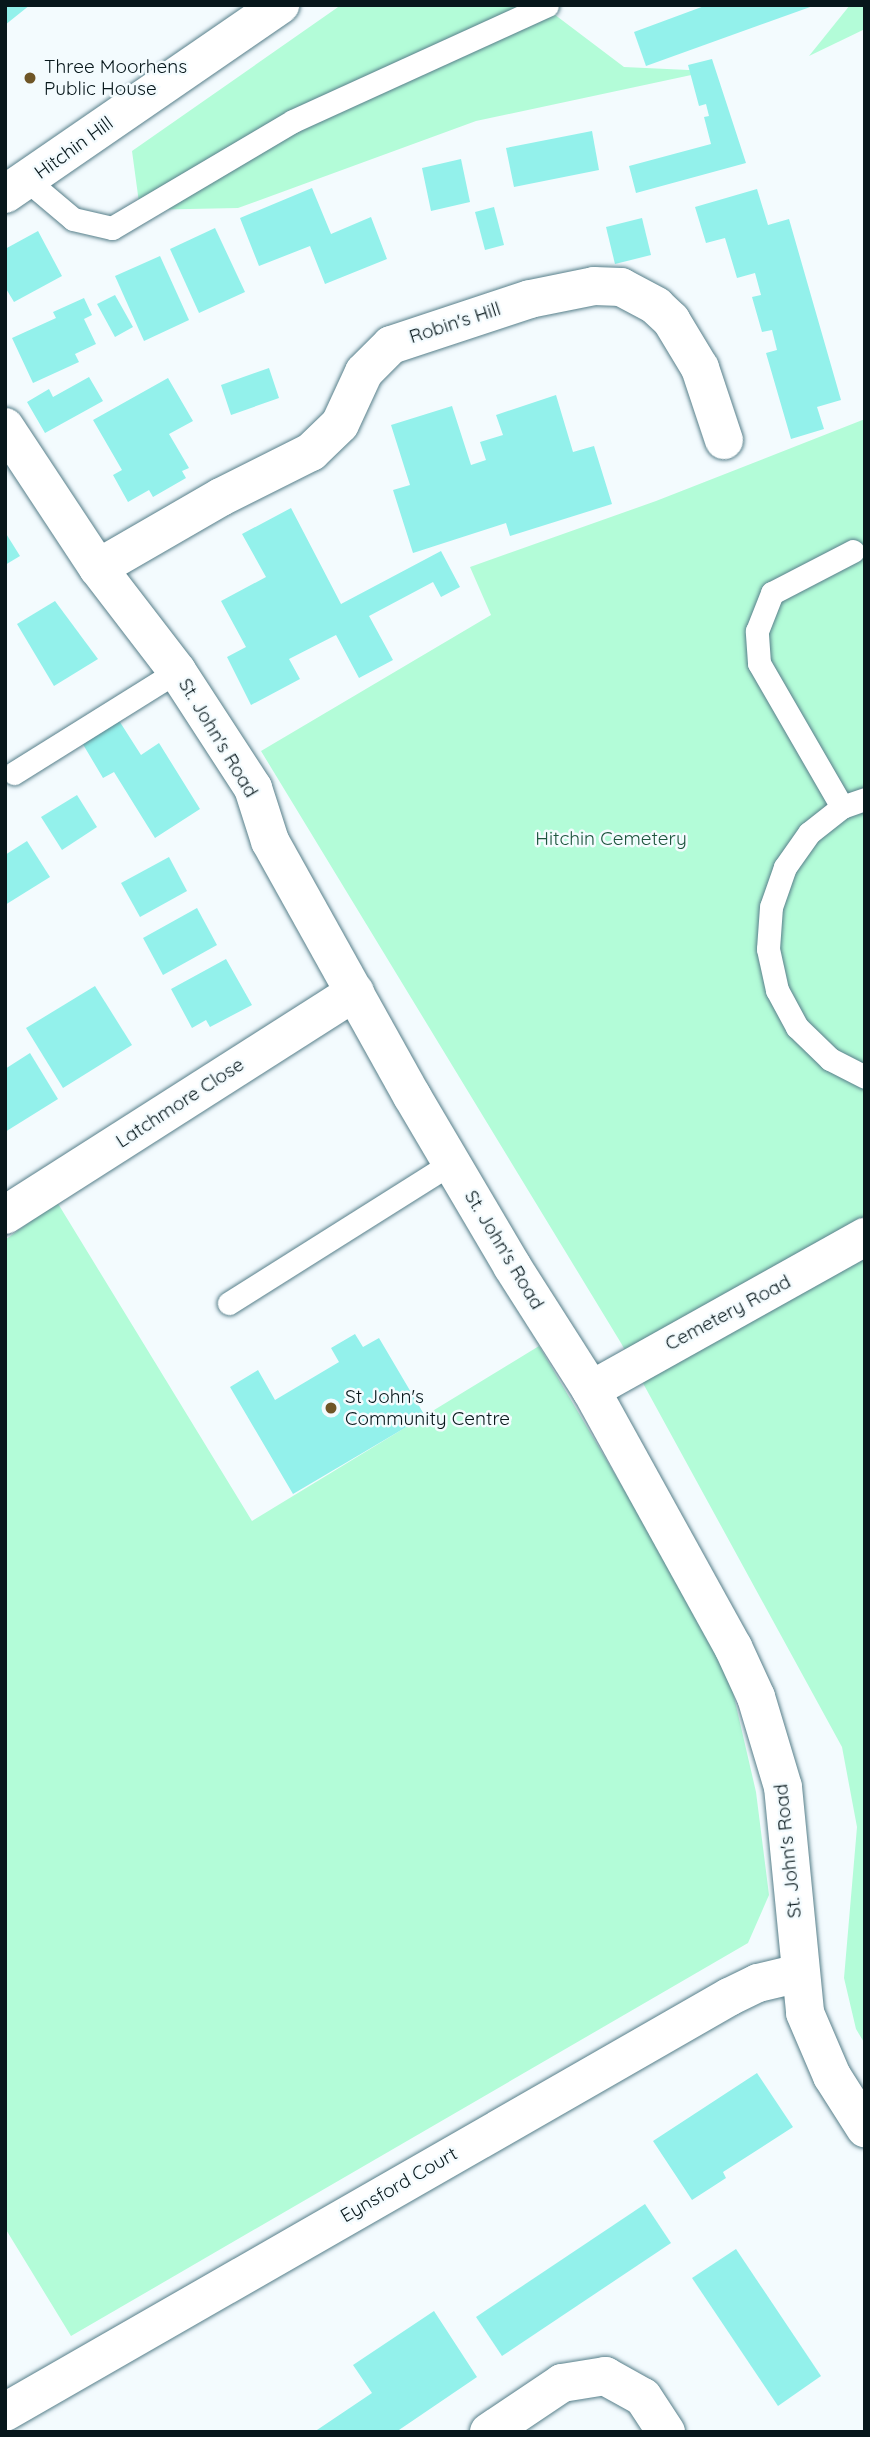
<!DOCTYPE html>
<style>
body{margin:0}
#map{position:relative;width:870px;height:2437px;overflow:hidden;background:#f3fbfe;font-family:Quicksand,sans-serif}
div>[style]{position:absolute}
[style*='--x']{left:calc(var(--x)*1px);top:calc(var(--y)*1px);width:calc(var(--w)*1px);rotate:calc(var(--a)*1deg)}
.green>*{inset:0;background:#b3fcd8}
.building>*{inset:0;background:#93f1eb}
.roads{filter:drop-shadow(0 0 2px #577f8a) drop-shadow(0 0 2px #577f8a)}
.service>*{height:23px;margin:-11.5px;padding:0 11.5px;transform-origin:11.5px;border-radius:11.5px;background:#fff}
.minor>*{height:38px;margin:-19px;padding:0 19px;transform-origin:19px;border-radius:19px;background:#fff}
.secondary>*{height:38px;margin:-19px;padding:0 19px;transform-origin:19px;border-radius:19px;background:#fff}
.dots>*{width:19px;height:19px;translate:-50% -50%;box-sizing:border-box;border:4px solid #f3fbfe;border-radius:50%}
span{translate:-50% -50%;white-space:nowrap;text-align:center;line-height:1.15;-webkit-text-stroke:5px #f3fbfe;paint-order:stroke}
.poi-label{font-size:19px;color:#07171b}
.left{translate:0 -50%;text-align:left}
.street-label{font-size:19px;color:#07171b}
.park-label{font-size:19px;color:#1d563e}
.frame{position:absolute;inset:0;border:7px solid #07171b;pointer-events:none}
</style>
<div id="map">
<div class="green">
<div style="clip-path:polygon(341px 5px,542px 5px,624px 67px,710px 71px,476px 121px,238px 208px,140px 210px,132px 151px)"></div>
<div style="clip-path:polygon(850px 5px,865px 5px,865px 29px,809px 56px)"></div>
<div style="clip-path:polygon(865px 419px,865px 2044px,856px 2029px,844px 1978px,857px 1827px,842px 1747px,621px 1343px,261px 751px,491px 615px,470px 567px,656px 501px)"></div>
<div style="clip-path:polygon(57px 1202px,252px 1521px,539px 1346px,726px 1662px,756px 1792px,769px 1895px,748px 1943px,71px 2336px,5px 2228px,5px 1240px)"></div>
</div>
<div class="building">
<div style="clip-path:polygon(5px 5px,30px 5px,5px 25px)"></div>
<div style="clip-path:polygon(707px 5px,813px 5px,813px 6px,646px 66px,634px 32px)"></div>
<div style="clip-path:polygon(712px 59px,746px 163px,636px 193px,629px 166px,711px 144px,704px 117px,709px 116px,706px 104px,699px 106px,688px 65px)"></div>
<div style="clip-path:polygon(592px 131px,599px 170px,514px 187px,506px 148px)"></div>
<div style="clip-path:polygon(461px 159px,470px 202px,431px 211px,422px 168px)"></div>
<div style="clip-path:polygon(312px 188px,331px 234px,371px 217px,387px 259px,325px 284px,310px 246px,259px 266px,240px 218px)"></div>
<div style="clip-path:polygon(757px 189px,768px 225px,789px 219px,841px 400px,817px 407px,824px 429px,791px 439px,766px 353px,777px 350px,772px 330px,762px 332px,752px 297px,761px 295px,755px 273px,737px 278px,725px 238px,706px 243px,695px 207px)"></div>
<div style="clip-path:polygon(494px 207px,504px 245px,485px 250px,475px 212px)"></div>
<div style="clip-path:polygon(642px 218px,651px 255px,615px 264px,606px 227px)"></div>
<div style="clip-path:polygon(215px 228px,245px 292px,199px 313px,170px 249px)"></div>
<div style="clip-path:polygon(38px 231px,62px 276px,14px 302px,5px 287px,5px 249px)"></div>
<div style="clip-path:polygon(160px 256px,189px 320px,144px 341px,115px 276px)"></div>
<div style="clip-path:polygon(115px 295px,133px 327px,115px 337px,97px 304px)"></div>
<div style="clip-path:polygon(84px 298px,92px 315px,84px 319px,96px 344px,75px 354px,79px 362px,33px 383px,12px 338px,56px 318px,53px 312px)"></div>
<div style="clip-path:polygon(269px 368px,279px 398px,231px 415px,221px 385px)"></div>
<div style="clip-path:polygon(89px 377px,103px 401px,45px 433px,27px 402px,49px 389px,53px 397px)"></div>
<div style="clip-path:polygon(168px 378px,193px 421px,169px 434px,189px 468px,182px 471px,186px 478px,153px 497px,149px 490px,128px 502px,113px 475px,122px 470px,93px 420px)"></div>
<div style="clip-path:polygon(556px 395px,573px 452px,594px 446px,612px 504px,510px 536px,506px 523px,413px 553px,393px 490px,410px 485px,391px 425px,452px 406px,471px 465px,486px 460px,480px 442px,503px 435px,496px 415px)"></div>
<div style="clip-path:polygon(291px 508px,341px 604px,441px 551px,460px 587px,441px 597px,433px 582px,369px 616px,393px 660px,359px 678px,336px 635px,289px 659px,300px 679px,251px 705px,227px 657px,246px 647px,221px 601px,266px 577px,242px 534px)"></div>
<div style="clip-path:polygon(5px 532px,20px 556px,5px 565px)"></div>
<div style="clip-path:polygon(55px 601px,98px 659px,54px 686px,17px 624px)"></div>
<div style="clip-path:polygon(118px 719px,141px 755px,159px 743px,200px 809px,155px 838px,114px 772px,103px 778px,81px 741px)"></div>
<div style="clip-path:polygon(77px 795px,97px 827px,62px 850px,41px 817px)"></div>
<div style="clip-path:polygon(27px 841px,50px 877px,5px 905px,5px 855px)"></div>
<div style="clip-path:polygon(169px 857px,187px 891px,140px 917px,121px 883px)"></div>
<div style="clip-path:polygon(197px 908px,217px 945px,163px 975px,143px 938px)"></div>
<div style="clip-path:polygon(226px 959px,252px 1005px,210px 1027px,206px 1020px,192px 1028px,171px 989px)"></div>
<div style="clip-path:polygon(95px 986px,132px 1045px,63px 1088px,26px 1028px)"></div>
<div style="clip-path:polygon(30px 1053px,58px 1099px,5px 1132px,5px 1069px)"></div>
<div style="clip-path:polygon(355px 1334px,363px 1347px,379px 1338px,425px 1416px,293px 1494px,230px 1387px,258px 1370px,275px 1400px,339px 1362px,331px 1348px)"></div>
<div style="clip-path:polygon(757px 2073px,793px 2127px,723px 2172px,726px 2178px,692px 2200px,653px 2141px)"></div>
<div style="clip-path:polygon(645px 2204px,671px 2243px,502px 2356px,476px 2317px)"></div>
<div style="clip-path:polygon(736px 2249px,821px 2376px,778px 2406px,692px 2278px)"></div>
<div style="clip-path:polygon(434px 2311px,477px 2377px,396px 2432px,314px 2432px,372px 2393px,353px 2365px)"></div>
</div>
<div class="roads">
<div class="service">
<div style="--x:28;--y:181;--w:59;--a:40.2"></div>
<div style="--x:73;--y:219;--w:40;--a:13"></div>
<div style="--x:112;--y:228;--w:210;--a:-30.6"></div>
<div style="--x:293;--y:121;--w:279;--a:-24.5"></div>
<div style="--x:14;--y:773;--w:192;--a:-32"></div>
<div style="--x:865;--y:799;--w:24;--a:161"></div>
<div style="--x:842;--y:807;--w:42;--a:141.8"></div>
<div style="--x:809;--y:833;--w:42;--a:125.2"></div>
<div style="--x:785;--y:867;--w:42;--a:109.3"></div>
<div style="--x:771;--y:907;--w:42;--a:94.1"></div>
<div style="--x:768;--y:949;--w:42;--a:77.6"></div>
<div style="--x:777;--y:990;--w:42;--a:61.6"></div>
<div style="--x:797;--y:1027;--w:46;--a:44.1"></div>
<div style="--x:830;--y:1059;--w:39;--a:27"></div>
<div style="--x:842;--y:807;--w:166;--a:-120"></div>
<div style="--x:759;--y:663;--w:32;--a:-94"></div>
<div style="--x:757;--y:631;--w:41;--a:-68.5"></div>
<div style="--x:772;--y:593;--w:91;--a:-27.4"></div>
<div style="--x:229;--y:1303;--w:262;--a:-32.2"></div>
</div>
<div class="minor">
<div style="--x:5;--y:427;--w:169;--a:56.6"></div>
<div style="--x:98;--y:568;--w:130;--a:52.5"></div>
<div style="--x:177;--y:671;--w:140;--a:57"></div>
<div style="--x:253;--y:788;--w:56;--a:72.2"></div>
<div style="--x:270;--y:841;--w:292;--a:60.9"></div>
<div style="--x:412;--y:1096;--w:197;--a:59.5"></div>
<div style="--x:512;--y:1266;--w:147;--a:57.5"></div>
<div style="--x:591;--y:1390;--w:294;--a:61.1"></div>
<div style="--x:733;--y:1647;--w:55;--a:65.3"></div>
<div style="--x:756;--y:1697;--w:94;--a:73.3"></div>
<div style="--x:783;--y:1787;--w:227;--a:84.4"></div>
<div style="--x:805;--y:2013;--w:69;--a:66.8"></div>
<div style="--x:832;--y:2076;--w:62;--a:57.6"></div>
<div style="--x:98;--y:568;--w:142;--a:-30"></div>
<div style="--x:221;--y:497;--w:101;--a:-26.6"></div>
<div style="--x:311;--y:452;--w:40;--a:-44"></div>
<div style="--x:340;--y:424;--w:57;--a:-65.2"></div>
<div style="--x:364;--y:372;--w:38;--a:-45"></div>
<div style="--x:391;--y:345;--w:146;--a:-18.3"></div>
<div style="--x:530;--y:299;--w:65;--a:-11.5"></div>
<div style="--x:594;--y:286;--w:27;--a:2"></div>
<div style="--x:621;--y:287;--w:40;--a:28"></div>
<div style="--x:656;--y:306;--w:21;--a:43"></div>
<div style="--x:671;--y:320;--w:56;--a:58.9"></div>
<div style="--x:700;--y:368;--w:76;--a:71.6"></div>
<div style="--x:5;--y:1215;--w:415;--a:-32.5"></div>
<div style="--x:591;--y:1390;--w:314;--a:-29.2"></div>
<div style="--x:5;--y:2412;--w:835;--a:-29.82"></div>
<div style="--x:729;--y:1997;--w:32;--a:-26"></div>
<div style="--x:758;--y:1983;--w:43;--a:-13.4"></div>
<div style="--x:489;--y:2432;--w:88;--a:-33.9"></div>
<div style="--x:562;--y:2383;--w:44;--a:-9.2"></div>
<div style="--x:605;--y:2376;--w:43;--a:28.9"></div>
<div style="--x:643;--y:2397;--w:42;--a:56.7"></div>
</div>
<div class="secondary">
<div style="--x:5;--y:194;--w:334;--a:-34.5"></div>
</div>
</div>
<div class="dots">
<div style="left:30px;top:78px;background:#6f5627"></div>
<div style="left:331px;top:1408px;background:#6f5627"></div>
</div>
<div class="poi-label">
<span class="left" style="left:44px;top:78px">Three Moorhens<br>Public House</span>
<span class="left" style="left:345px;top:1408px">St John's<br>Community Centre</span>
</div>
<div class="street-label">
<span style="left:74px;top:148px;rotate:-36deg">Hitchin Hill</span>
<span style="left:455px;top:323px;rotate:-18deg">Robin's Hill</span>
<span style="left:218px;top:738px;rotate:59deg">St. John's Road</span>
<span style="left:180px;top:1103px;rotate:-33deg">Latchmore Close</span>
<span style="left:504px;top:1250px;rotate:59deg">St. John's Road</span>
<span style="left:728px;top:1313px;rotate:-28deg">Cemetery Road</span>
<span style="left:788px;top:1851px;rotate:-96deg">St. John's Road</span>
<span style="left:399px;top:2185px;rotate:-30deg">Eynsford Court</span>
</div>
<div class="park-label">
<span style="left:611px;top:839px">Hitchin Cemetery</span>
</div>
<div class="frame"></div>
</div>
